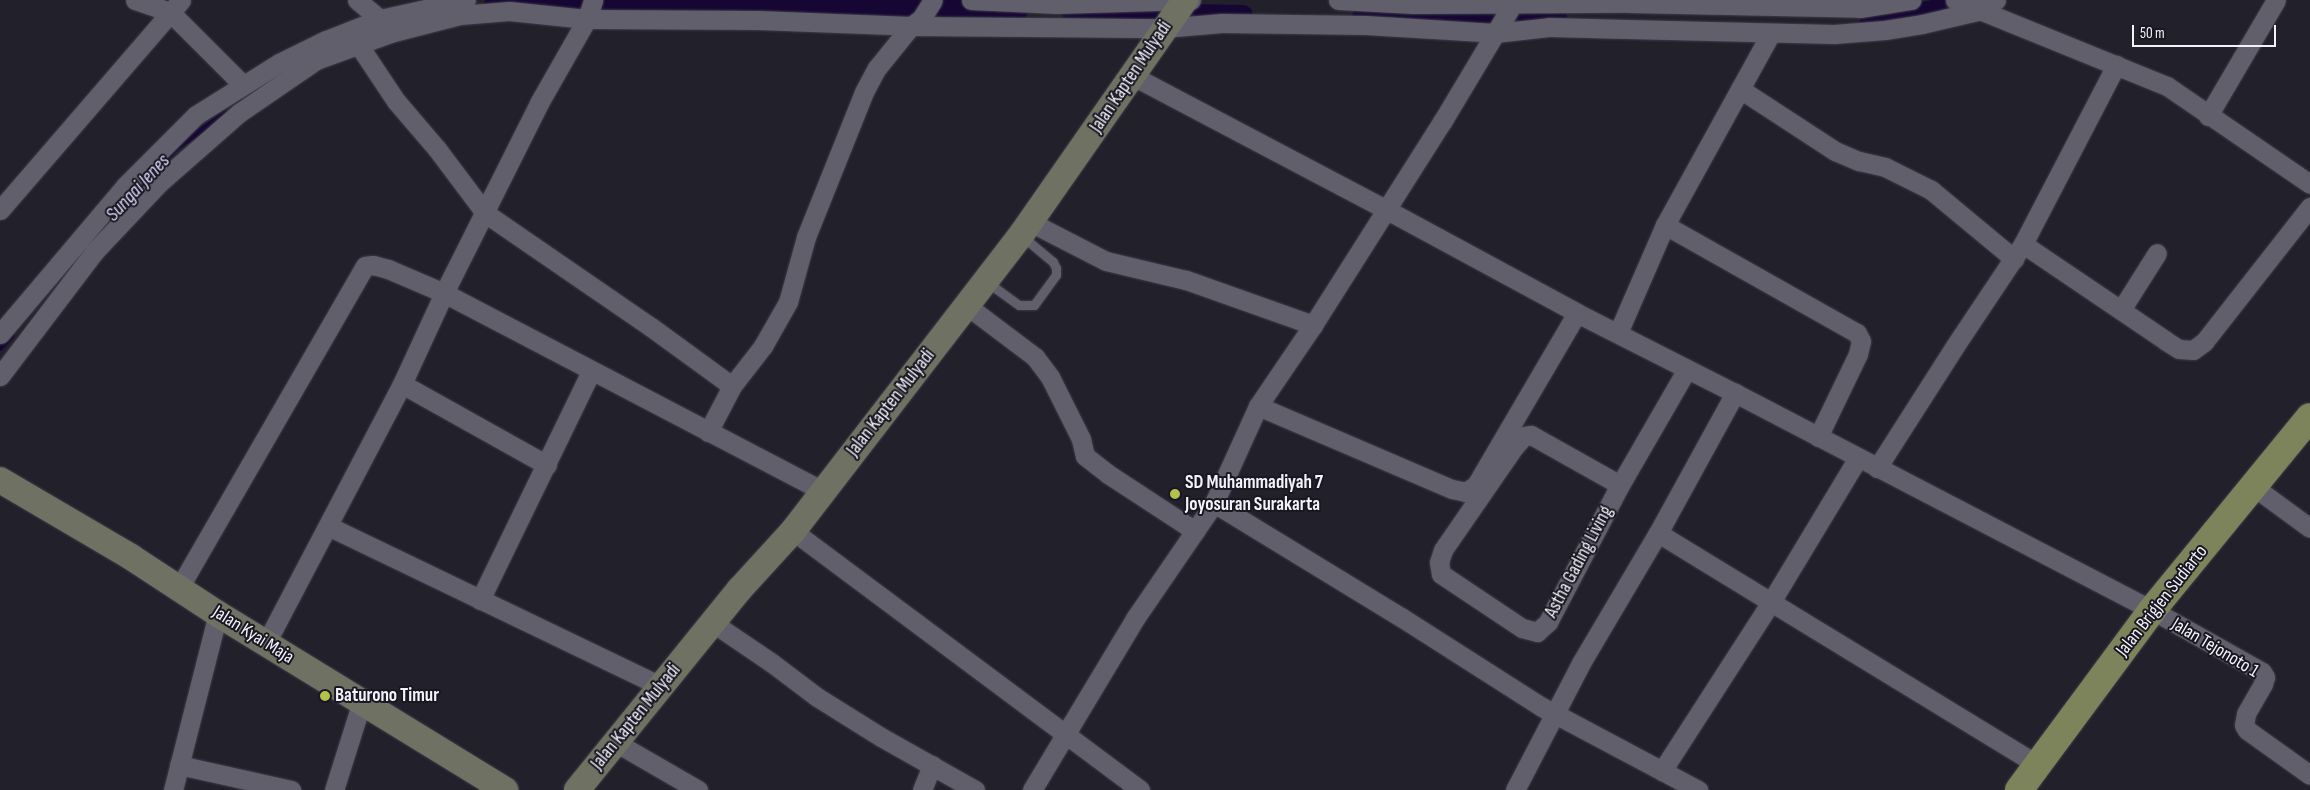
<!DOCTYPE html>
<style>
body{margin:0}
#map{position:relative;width:2310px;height:790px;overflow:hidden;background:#22202b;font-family:"Sofia Sans Condensed",sans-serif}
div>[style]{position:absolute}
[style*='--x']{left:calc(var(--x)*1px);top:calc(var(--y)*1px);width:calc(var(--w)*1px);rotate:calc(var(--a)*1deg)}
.stream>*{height:5.5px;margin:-2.75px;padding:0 2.75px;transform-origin:2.75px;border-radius:2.75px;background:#150634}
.canal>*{height:20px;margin:-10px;padding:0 10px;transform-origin:10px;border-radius:10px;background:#150634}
.roads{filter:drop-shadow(0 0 1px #3f3d46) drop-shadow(0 0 1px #3f3d46)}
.lane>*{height:9px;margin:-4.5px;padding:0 4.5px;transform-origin:4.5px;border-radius:4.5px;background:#615f6c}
.street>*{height:19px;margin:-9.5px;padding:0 9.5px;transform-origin:9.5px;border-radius:9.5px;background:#615f6c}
.secondary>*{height:26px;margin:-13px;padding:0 13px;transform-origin:13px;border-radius:13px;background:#6f7163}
.primary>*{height:28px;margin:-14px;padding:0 14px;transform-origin:14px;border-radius:14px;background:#7d845b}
.dots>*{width:14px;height:14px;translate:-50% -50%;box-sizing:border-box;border:2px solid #191721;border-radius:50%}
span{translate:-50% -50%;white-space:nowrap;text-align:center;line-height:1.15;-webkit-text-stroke:4px #191721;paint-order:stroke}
.street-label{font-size:19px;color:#f3f2fa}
.poi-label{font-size:19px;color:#f3f2fa;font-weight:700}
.left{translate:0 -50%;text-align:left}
.water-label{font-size:20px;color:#dedafb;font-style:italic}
.scale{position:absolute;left:2132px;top:25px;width:144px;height:22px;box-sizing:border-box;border:2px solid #f3f2fa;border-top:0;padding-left:6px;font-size:15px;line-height:18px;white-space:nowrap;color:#f3f2fa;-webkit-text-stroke:4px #191721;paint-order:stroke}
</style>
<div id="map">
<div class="stream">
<div style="--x:120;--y:206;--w:81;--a:-46"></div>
<div style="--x:176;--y:148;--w:60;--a:-34.8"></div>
<div style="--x:0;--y:348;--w:16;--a:-47"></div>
</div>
<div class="canal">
<div style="--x:493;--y:7;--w:16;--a:-15"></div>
<div style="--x:508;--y:3;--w:61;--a:-1.9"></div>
<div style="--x:569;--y:1;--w:449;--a:1.3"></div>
<div style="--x:1072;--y:12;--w:171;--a:1"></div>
<div style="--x:1362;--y:17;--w:196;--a:0.9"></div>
<div style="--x:1869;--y:25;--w:91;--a:-13.3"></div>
<div style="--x:1958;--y:4;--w:7;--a:-34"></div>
</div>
<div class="roads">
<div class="lane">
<div style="--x:987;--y:282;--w:39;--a:36"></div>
<div style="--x:1019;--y:305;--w:15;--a:0"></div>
<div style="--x:1034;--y:305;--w:37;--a:-54"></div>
<div style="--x:1056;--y:275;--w:7;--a:-90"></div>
<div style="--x:1056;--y:268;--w:7;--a:-117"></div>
<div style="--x:1053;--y:262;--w:39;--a:-140"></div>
</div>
<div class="street">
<div style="--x:135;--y:0;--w:37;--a:19"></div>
<div style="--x:170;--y:12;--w:103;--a:45"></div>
<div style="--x:357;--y:0;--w:30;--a:40"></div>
<div style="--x:971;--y:0;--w:86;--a:2.7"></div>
<div style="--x:1057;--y:4;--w:134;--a:-1.7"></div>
<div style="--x:1338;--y:0;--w:75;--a:3.1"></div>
<div style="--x:1413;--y:4;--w:216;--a:-0.3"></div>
<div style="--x:1629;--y:3;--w:231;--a:1.2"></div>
<div style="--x:1860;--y:8;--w:52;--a:-8.9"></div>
<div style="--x:1955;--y:0;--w:229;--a:22.1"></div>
<div style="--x:2167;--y:86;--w:173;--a:34.4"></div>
<div style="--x:358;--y:44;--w:69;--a:56.3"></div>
<div style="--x:396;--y:101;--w:63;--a:49.5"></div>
<div style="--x:437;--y:149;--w:80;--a:53.1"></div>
<div style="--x:485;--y:213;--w:201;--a:34.5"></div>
<div style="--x:651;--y:327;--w:100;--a:36.1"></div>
<div style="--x:1133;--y:76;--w:285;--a:27.8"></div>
<div style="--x:1385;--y:209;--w:218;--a:28.4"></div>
<div style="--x:1577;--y:313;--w:177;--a:26.9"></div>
<div style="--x:1735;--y:393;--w:470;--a:27.5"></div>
<div style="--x:2152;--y:610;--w:126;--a:29.4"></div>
<div style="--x:2262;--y:672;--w:6;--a:59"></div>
<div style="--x:2265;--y:677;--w:7;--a:106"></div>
<div style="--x:2263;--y:684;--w:34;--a:120"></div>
<div style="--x:2246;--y:714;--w:11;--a:100"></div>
<div style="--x:2244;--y:725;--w:6;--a:59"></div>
<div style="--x:2247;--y:730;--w:77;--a:35.5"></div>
<div style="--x:1740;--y:89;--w:113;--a:33.1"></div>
<div style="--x:1835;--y:151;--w:26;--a:23"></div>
<div style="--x:1859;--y:161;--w:27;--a:13"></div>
<div style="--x:1885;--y:167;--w:51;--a:26.6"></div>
<div style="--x:1931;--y:190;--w:108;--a:39.7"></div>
<div style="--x:2208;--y:116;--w:134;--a:-59.6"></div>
<div style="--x:0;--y:210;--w:277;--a:-49.2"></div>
<div style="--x:1030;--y:222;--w:85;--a:27.2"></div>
<div style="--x:1106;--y:261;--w:82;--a:13.4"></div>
<div style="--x:1186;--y:280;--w:135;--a:19.5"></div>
<div style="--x:1665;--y:225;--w:220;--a:29.4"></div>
<div style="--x:1857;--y:333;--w:9;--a:63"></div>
<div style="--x:1861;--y:341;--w:13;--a:103"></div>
<div style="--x:1858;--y:354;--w:92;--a:115.7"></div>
<div style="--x:2023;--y:244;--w:173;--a:34.1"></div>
<div style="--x:2166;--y:341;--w:15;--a:32"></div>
<div style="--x:2179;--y:349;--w:14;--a:4"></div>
<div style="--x:2193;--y:350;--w:14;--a:-36"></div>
<div style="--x:2204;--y:342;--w:172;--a:-51.9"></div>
<div style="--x:966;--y:305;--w:86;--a:37"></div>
<div style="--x:1035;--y:357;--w:25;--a:53"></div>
<div style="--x:1050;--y:377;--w:69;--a:63.4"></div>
<div style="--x:1081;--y:439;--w:17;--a:77"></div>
<div style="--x:1085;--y:456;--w:29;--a:38"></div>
<div style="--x:1108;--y:474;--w:104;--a:33.2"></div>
<div style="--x:2121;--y:310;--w:67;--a:-57.7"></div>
<div style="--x:1618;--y:333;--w:118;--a:-66.5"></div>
<div style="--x:1665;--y:225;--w:219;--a:-61.1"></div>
<div style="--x:0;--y:334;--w:194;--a:-49.8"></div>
<div style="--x:125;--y:186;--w:100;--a:-45"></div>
<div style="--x:196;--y:115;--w:98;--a:-32.1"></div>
<div style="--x:279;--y:63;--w:52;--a:-26.1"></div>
<div style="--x:326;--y:40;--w:58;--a:-21.3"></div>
<div style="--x:380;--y:19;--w:88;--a:-12.5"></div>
<div style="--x:0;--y:376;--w:156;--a:-52.8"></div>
<div style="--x:94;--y:252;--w:95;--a:-46.7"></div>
<div style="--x:159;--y:183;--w:106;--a:-41.2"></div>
<div style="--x:239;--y:113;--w:93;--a:-34.5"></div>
<div style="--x:316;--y:60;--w:79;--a:-20"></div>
<div style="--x:390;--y:33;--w:72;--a:-14.4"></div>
<div style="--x:460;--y:15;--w:49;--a:-4.7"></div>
<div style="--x:509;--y:11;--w:78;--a:5.9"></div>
<div style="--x:587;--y:19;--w:171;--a:0.3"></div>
<div style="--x:758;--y:20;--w:153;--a:2.2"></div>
<div style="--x:911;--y:26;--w:253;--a:0.5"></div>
<div style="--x:1164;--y:28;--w:58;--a:-4.9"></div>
<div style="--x:1222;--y:23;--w:144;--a:0.8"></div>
<div style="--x:1366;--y:25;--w:129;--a:3.5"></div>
<div style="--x:1495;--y:33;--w:54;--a:-6.3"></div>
<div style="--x:1549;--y:27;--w:285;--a:1.4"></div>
<div style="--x:1834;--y:34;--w:51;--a:-4.5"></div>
<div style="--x:1885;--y:30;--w:37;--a:-9"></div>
<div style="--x:1922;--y:24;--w:57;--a:-13.3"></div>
<div style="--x:1977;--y:11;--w:22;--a:-30"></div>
<div style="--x:402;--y:384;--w:166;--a:29.2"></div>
<div style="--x:1258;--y:406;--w:211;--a:23.2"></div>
<div style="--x:1452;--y:489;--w:14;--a:12"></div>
<div style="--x:1466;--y:492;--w:12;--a:-35"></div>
<div style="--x:1476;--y:485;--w:199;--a:-59.6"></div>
<div style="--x:708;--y:432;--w:52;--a:-62.4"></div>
<div style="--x:732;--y:386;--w:51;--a:-52.2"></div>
<div style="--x:763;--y:346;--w:51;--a:-60.4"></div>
<div style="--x:788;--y:302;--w:67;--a:-74.5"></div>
<div style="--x:806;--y:237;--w:156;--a:-68.2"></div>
<div style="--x:864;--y:92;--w:27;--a:-62"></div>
<div style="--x:877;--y:68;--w:54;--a:-51"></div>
<div style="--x:911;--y:26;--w:12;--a:-35"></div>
<div style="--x:921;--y:19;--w:22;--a:-58"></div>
<div style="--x:1877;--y:468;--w:145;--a:-57.4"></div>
<div style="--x:1955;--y:346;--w:123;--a:-56.3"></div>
<div style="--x:2023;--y:244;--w:202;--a:-62.5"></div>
<div style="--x:1613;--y:481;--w:94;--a:-150.7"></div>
<div style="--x:1531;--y:435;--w:7;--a:172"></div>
<div style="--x:1524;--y:436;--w:15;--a:132"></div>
<div style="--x:1514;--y:447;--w:125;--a:124.6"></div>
<div style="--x:1443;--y:550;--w:13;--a:108"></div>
<div style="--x:1439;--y:562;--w:12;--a:81"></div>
<div style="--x:1441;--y:574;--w:97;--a:33.7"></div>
<div style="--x:1522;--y:628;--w:16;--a:15"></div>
<div style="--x:1537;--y:632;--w:15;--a:-42"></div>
<div style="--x:1548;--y:622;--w:155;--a:-62.3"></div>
<div style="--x:1620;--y:485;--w:134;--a:-60"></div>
<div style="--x:2254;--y:487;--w:69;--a:36.2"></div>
<div style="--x:1214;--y:503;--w:219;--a:31.4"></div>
<div style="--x:1401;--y:617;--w:167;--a:32.6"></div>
<div style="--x:1542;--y:707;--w:177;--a:28"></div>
<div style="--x:328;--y:526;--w:369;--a:25.7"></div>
<div style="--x:793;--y:531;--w:433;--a:36.7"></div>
<div style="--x:1658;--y:533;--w:445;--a:31.4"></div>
<div style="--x:179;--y:588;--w:372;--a:-60"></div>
<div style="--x:365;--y:266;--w:8;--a:-7"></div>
<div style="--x:373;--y:265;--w:16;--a:15"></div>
<div style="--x:388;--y:269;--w:61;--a:23.2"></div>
<div style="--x:444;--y:293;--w:428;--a:27.6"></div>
<div style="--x:480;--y:600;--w:254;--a:-64.1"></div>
<div style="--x:713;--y:623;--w:71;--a:34.1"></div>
<div style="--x:772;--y:663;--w:56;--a:37.1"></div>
<div style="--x:817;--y:697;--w:75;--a:32"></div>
<div style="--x:881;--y:737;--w:108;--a:29.4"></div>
<div style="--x:266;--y:643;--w:293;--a:-62.3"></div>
<div style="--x:402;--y:384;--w:100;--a:-65.2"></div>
<div style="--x:444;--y:293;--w:212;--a:-63.4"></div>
<div style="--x:539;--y:103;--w:97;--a:-60.3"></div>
<div style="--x:587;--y:19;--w:20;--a:-72"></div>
<div style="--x:615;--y:742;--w:96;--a:30"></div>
<div style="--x:179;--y:765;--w:115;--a:12.6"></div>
<div style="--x:1662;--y:771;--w:201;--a:-57.2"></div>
<div style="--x:1771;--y:602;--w:168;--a:-58.9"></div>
<div style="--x:173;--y:790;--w:182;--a:-75.7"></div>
<div style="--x:334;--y:790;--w:93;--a:-72.5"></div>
<div style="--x:922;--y:790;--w:27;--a:-68"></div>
<div style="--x:1032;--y:790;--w:202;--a:-59"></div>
<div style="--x:1136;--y:617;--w:138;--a:-55.6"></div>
<div style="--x:1214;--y:503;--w:107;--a:-65.6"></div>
<div style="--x:1258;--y:406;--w:98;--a:-55.8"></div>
<div style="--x:1313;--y:325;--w:241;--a:-57.6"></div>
<div style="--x:1442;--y:122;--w:142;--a:-59.1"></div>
<div style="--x:1515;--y:790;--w:143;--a:-62.5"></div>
<div style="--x:1581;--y:663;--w:151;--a:-59.4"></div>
<div style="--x:1658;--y:533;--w:160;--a:-61.2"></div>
</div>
<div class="secondary">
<div style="--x:0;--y:480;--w:152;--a:30.4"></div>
<div style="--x:131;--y:557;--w:104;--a:33.2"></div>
<div style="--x:218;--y:614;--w:337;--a:31.5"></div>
<div style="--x:577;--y:790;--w:259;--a:-51"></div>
<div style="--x:740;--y:589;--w:79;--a:-47.6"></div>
<div style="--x:793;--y:531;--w:374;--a:-52.4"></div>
<div style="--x:1021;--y:235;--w:287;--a:-55.1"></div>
</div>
<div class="primary">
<div style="--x:2019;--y:790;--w:224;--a:-53.5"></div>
<div style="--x:2152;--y:610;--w:249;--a:-50.7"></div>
</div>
</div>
<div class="dots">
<div style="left:1175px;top:494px;background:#b3c24b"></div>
<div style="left:325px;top:696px;background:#b3c24b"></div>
</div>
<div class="street-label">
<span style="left:1131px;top:77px;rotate:-56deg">Jalan Kapten Mulyadi</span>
<span style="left:891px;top:403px;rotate:-52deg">Jalan Kapten Mulyadi</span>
<span style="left:1579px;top:562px;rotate:-62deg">Astha Gading Living</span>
<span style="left:2162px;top:601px;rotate:-52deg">Jalan Brigjen Sudiarto</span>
<span style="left:253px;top:635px;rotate:32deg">Jalan Kyai Maja</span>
<span style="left:2215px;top:648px;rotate:31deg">Jalan Tejonoto 1</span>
<span style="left:636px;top:717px;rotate:-51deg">Jalan Kapten Mulyadi</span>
</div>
<div class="poi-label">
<span class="left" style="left:1185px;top:494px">SD Muhammadiyah 7<br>Joyosuran Surakarta</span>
<span class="left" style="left:335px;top:696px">Baturono Timur</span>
</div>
<div class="water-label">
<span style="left:138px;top:188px;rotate:-47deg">Sungai Jenes</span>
</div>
<div class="scale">50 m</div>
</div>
